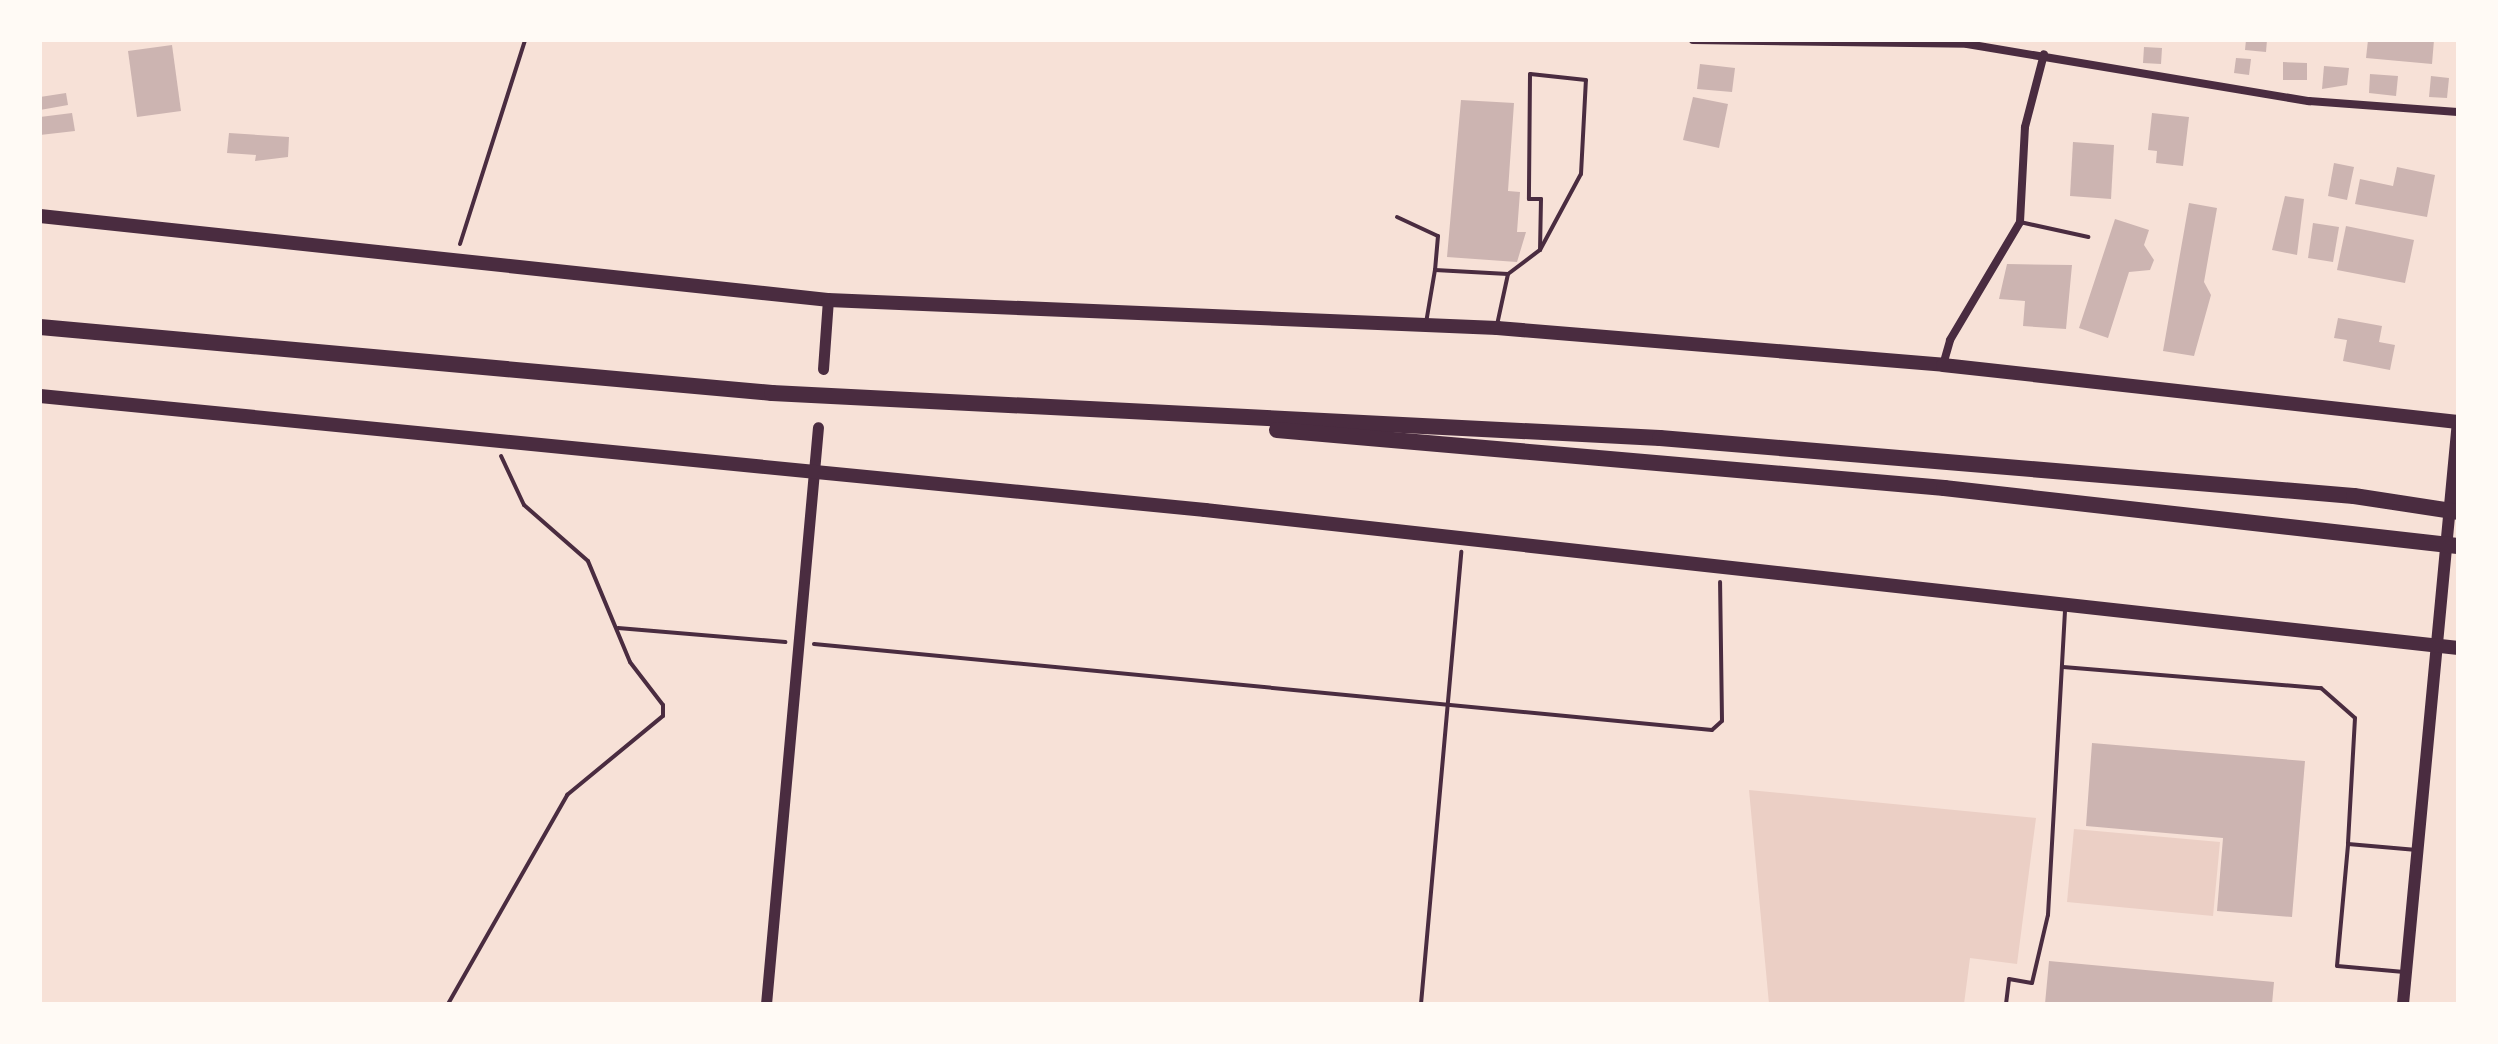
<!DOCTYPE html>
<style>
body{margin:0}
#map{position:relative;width:2498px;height:1044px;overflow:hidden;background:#f7e1d7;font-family:"IBM Plex Sans",sans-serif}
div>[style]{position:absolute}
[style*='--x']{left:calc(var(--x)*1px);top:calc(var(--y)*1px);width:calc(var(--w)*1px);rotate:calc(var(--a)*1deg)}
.green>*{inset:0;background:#ebcfc5}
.building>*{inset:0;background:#ccb4b1}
.path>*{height:4px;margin:-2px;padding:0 2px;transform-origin:2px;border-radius:2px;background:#4a2c40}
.service>*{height:4px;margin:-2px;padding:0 2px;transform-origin:2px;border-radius:2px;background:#4a2c40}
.minor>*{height:8px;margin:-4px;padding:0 4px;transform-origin:4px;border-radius:4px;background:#4a2c40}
.tertiary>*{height:11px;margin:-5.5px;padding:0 5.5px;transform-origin:5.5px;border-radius:5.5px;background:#4a2c40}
.secondary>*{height:12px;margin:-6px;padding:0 6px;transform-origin:6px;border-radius:6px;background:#4a2c40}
.trunk>*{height:14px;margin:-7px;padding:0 7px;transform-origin:7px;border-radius:7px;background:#4a2c40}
.motorway>*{height:16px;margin:-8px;padding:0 8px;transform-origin:8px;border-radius:8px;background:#4a2c40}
span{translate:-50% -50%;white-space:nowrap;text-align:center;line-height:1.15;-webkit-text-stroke:6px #fffaf5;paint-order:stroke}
.frame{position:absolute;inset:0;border:42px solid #fffaf5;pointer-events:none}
</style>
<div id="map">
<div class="green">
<div style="clip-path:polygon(1749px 790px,2036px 818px,2017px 964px,1970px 958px,1964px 1004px,1769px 1004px)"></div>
<div style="clip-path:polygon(2074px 829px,2220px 842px,2213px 916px,2067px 902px)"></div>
</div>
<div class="building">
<div style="clip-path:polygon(2246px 40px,2267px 40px,2266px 52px,2245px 50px)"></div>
<div style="clip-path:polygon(2368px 40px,2434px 40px,2432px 64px,2366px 58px)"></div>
<div style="clip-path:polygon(172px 45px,181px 111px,137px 117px,128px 51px)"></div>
<div style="clip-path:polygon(2144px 47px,2162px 48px,2161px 64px,2143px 63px)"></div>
<div style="clip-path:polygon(2236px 58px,2251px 59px,2249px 75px,2234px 73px)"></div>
<div style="clip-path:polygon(2283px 62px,2307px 63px,2307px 80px,2283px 80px)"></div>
<div style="clip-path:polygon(1700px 64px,1735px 68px,1732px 92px,1697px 89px)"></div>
<div style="clip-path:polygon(2324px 66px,2349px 68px,2347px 85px,2322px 89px)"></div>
<div style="clip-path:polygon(2370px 74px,2398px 76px,2396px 96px,2369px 93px)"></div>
<div style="clip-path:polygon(2431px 76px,2449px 78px,2447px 98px,2429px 97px)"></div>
<div style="clip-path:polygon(66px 93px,68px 105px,40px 110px,40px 97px)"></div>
<div style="clip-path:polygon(1693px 97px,1728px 104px,1719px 148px,1683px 140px)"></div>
<div style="clip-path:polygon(1461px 100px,1514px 103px,1508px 191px,1520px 192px,1517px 232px,1526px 232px,1517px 262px,1447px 257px)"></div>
<div style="clip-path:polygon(72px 113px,75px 131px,40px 135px,40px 117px)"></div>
<div style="clip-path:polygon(2152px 113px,2189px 117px,2183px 166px,2156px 163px,2157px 151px,2148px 150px)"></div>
<div style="clip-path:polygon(229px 133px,289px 137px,288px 157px,255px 161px,256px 155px,227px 153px)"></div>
<div style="clip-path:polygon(2073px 142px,2114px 145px,2111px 199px,2070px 196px)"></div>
<div style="clip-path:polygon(2334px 163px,2354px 167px,2347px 200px,2328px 196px)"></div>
<div style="clip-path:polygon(2397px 167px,2435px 175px,2427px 217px,2355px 204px,2360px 179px,2393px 186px)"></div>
<div style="clip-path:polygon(2285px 196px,2304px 199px,2297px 255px,2272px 250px)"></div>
<div style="clip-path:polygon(2189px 203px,2217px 208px,2204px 282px,2211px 295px,2194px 356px,2163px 351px)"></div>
<div style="clip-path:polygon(2115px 219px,2149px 230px,2144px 245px,2154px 260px,2150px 270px,2129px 272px,2108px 338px,2079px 328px)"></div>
<div style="clip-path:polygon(2313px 223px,2339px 227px,2333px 262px,2308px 258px)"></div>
<div style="clip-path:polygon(2346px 226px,2414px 240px,2405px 283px,2337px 270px)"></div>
<div style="clip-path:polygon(2007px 264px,2072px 265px,2066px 329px,2023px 326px,2025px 301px,1999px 299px)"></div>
<div style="clip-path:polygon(2338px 318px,2382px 326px,2379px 342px,2395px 345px,2390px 370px,2343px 361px,2347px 340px,2334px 338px)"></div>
<div style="clip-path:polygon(2092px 743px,2305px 761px,2292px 917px,2217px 911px,2223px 838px,2086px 826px)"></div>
<div style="clip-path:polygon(2049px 961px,2274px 982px,2272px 1004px,2045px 1004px)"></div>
</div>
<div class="path">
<div style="--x:460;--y:244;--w:214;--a:-72.3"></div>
<div style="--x:618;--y:628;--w:168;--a:4.8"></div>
<div style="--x:814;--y:644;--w:902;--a:5.47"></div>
<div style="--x:1712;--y:730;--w:13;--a:-42"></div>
<div style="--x:1722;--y:721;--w:139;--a:-90.8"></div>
<div style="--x:448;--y:1004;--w:241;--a:-60.3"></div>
<div style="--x:567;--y:795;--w:124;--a:-39.5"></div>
<div style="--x:663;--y:716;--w:11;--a:-90"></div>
<div style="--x:663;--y:705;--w:54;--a:-127.5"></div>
<div style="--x:630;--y:662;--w:109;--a:-112.6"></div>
<div style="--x:588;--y:561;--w:85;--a:-138.8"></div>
<div style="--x:524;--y:505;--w:54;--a:-115.1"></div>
<div style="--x:1421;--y:1004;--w:454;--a:-84.9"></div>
</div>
<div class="service">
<div style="--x:1397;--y:217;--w:45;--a:24.9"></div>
<div style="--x:1438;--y:236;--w:34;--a:95"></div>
<div style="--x:2020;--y:222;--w:70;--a:12.4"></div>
<div style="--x:1508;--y:274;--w:40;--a:-37"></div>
<div style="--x:1540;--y:250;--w:86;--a:-61.7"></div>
<div style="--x:1581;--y:174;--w:94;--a:-87"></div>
<div style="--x:1586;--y:80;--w:56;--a:-173.9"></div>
<div style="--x:1530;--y:74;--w:125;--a:90.5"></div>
<div style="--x:1529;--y:199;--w:12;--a:0"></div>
<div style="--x:1541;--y:199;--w:51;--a:91.1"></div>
<div style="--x:1426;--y:323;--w:54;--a:-80.4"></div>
<div style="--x:1435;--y:270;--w:73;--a:3.1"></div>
<div style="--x:1508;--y:274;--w:52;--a:102.2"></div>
<div style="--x:2063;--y:667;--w:259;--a:4.7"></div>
<div style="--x:2321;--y:688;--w:45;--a:41.4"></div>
<div style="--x:2355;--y:718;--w:126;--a:93.2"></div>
<div style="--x:2404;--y:972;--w:67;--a:-174.9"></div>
<div style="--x:2337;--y:966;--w:122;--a:-84.8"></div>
<div style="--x:2348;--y:844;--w:69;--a:5"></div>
<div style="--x:2006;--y:1004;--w:25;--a:-83"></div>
<div style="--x:2009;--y:979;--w:23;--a:10"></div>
<div style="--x:2032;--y:983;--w:70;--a:-76.8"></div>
<div style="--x:2048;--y:915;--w:308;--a:-86.8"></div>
</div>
<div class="minor">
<div style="--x:1693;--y:40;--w:274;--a:0.8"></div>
<div style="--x:1967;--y:44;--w:347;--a:9.5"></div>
<div style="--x:2309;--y:101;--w:149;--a:4.2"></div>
<div style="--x:1943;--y:365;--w:26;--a:-74"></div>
<div style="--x:1950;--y:340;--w:137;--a:-59.3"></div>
<div style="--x:2020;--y:222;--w:95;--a:-87"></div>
<div style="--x:2025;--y:127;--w:75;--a:-75.4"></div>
</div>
<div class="tertiary">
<div style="--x:823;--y:369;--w:69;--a:-85.9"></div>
<div style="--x:766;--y:1004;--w:579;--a:-84.85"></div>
</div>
<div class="secondary">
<div style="--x:2403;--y:1004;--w:586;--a:-84.61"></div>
</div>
<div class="trunk">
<div style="--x:40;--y:216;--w:792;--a:6.08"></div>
<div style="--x:828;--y:300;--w:670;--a:2.4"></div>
<div style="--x:1497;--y:328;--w:448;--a:4.7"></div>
<div style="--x:1943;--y:365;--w:518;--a:6.32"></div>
<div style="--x:40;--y:396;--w:1171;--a:5.59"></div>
<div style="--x:1205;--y:510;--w:1261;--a:6.28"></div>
</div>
<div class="motorway">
<div style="--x:40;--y:327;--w:735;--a:5.15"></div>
<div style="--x:772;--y:393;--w:889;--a:2.9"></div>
<div style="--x:1660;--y:438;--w:696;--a:4.78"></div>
<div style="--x:2354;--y:496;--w:105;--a:8.7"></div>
<div style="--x:1277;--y:430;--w:670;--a:4.97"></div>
<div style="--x:1944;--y:488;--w:517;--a:6.44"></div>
</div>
<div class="frame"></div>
</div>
